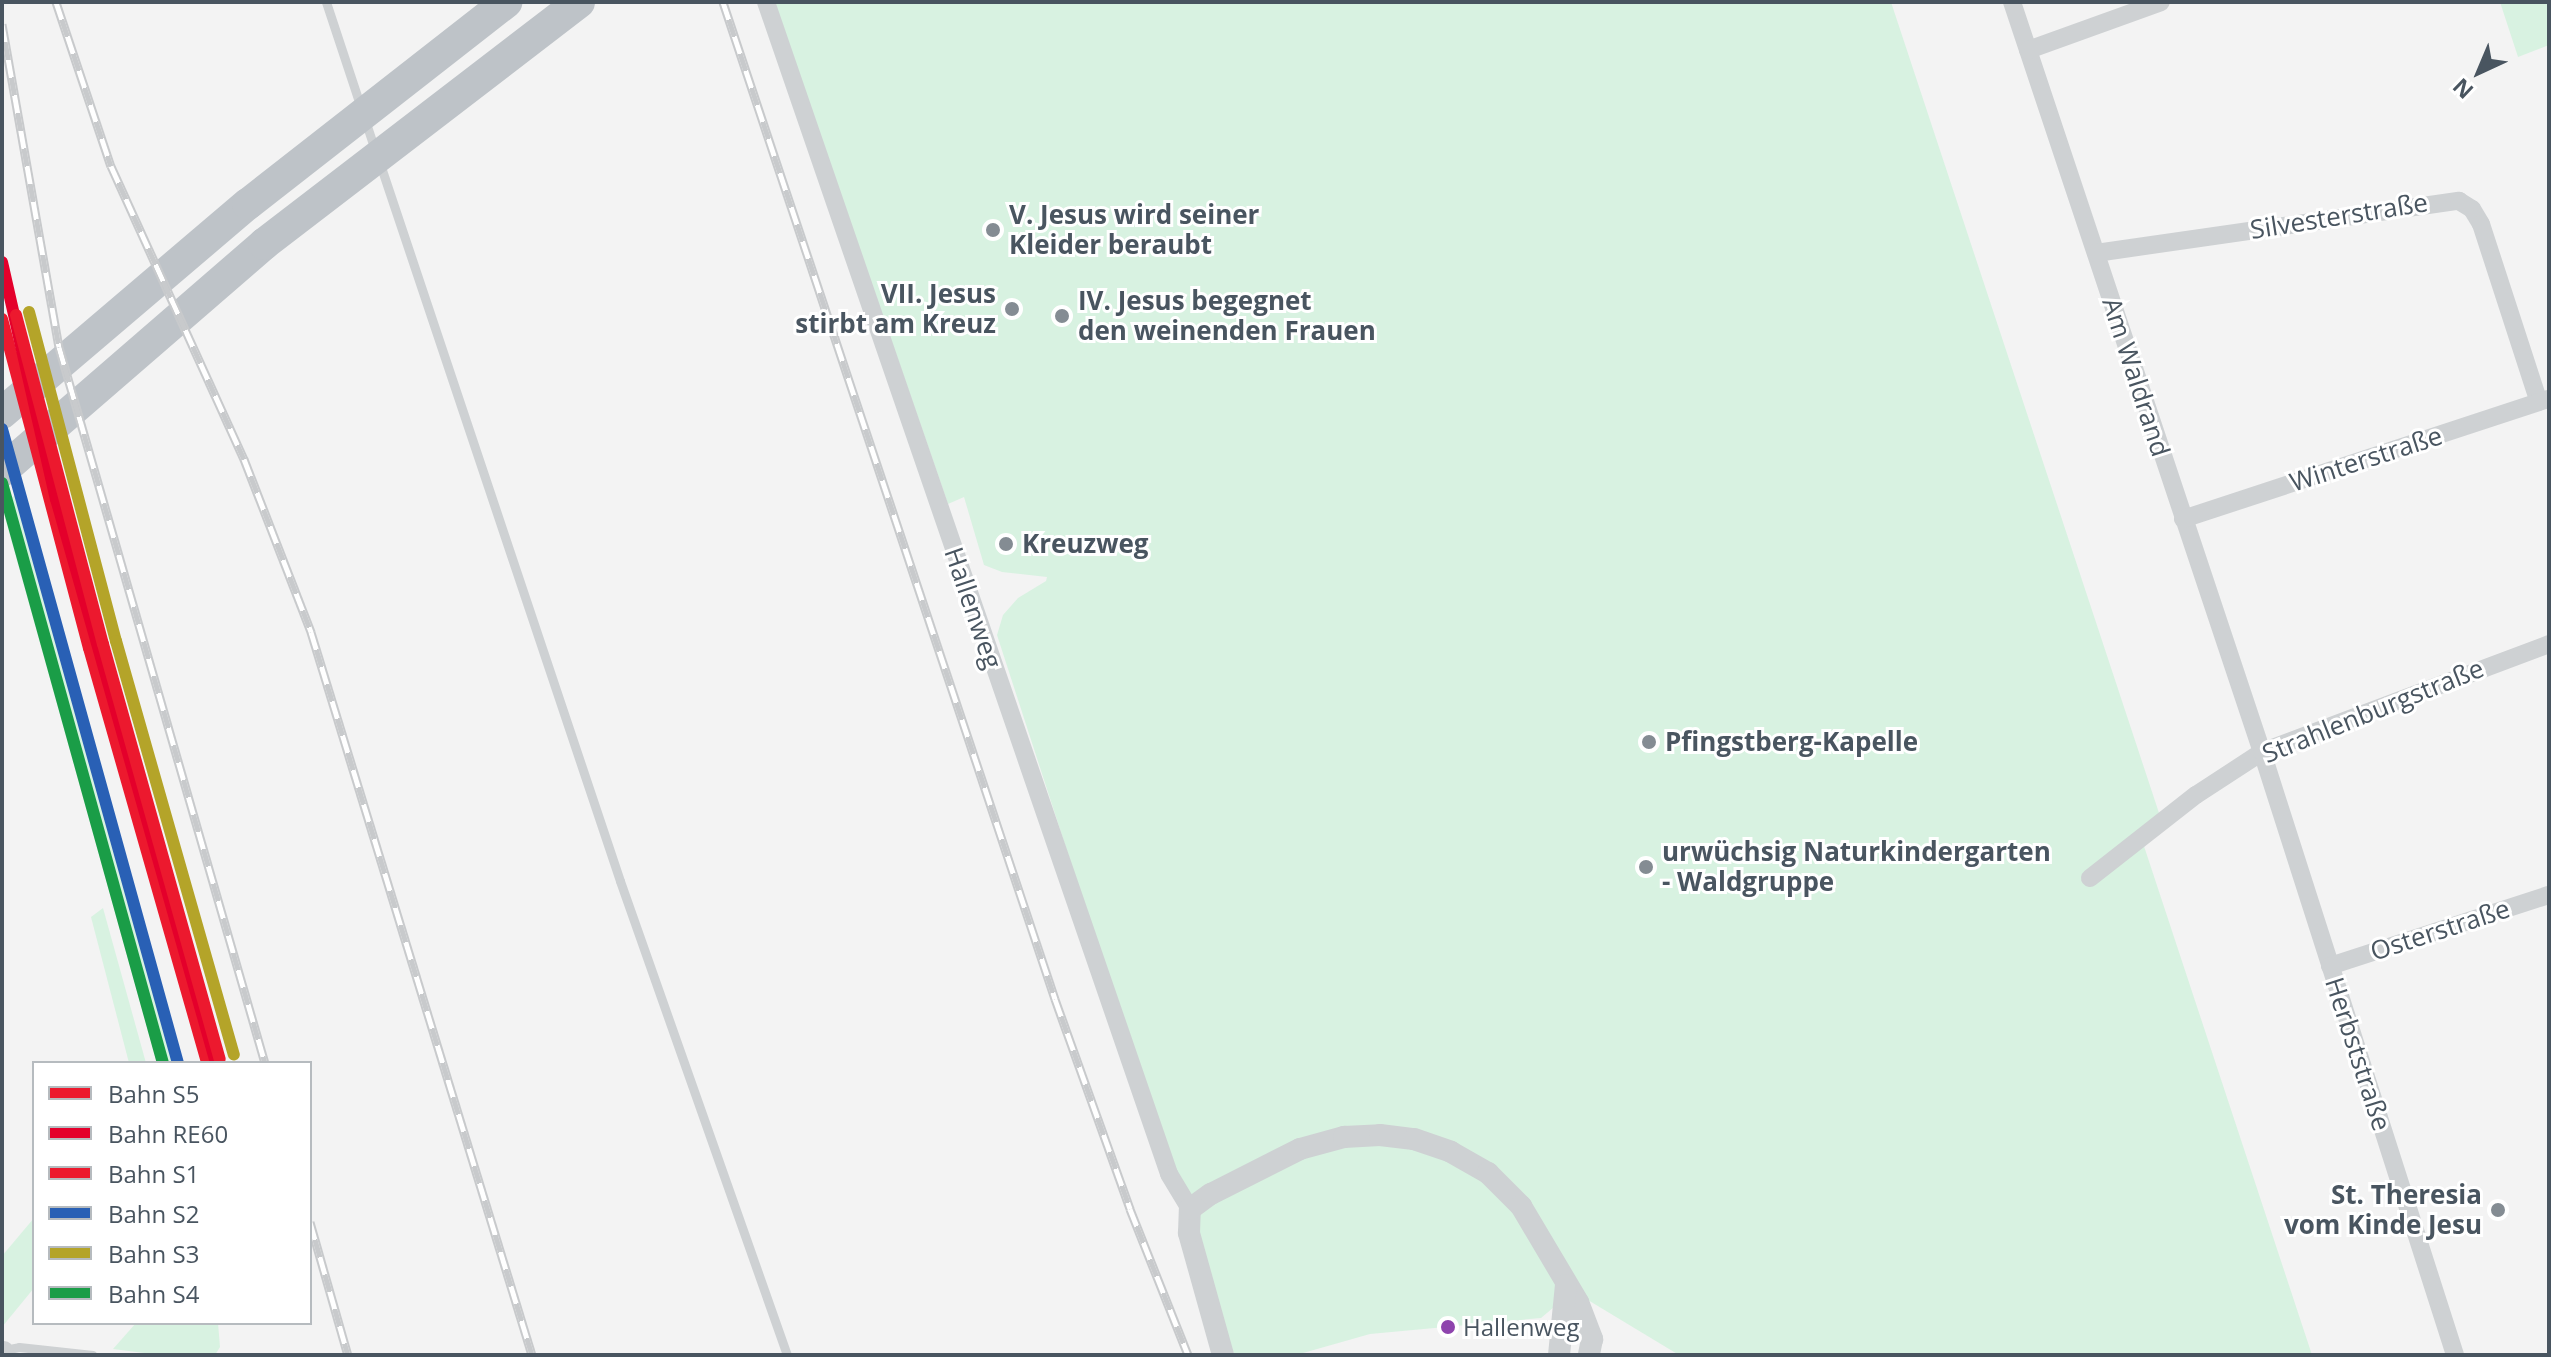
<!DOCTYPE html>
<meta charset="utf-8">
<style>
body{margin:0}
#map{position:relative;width:2551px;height:1357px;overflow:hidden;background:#f3f3f3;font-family:"Open Sans",sans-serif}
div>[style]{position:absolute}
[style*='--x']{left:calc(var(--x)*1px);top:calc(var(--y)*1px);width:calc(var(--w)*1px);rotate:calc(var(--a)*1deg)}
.green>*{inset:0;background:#d8f2e1}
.service>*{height:9px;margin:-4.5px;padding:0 4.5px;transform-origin:4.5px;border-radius:4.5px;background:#ced1d3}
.minor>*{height:18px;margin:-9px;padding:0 9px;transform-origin:9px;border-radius:9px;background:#ced1d3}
.tertiary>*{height:22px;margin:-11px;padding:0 11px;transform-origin:11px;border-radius:11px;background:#ced1d3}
.motorway>*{height:32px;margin:-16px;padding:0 16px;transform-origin:16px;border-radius:16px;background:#bec3c8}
.rail>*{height:9px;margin-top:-4.5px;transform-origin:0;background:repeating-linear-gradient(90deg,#fff 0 18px,#c8cacc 0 36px);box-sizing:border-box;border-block:2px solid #c8cacc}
.rail-1>*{height:12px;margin:-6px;padding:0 6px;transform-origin:6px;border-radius:6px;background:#ec192e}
.rail-2>*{height:12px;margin:-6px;padding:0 6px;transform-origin:6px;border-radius:6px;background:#e4002b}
.rail-3>*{height:12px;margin:-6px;padding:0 6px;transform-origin:6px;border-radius:6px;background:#ec192e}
.rail-4>*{height:12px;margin:-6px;padding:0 6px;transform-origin:6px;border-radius:6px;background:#2960b5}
.rail-5>*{height:12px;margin:-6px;padding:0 6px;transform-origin:6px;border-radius:6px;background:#b4a429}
.rail-6>*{height:12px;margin:-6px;padding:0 6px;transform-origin:6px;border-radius:6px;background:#1a9d47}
.dots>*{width:22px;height:22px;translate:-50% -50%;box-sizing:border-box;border:4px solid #fff;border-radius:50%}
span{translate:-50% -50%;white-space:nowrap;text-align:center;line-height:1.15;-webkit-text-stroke:6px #fff;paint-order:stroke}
.bus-label{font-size:24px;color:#495560}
.left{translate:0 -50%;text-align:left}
.poi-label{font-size:26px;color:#495560;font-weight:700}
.right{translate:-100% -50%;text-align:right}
.street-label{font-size:26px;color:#495560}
.frame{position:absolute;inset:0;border:4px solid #495560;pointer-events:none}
.legend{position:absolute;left:32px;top:1061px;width:280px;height:264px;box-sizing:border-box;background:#fff;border:2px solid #b6bbbf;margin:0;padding:10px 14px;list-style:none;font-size:24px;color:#495560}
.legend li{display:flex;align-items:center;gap:16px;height:40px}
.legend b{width:40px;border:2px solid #b6bbbf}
.north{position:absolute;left:2439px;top:32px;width:80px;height:80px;-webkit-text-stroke:6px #fff;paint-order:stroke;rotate:224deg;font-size:22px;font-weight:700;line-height:32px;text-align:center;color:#495560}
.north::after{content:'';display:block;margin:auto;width:28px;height:36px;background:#495560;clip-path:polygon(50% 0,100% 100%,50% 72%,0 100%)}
</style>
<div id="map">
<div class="green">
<div style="clip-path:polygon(774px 2px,1891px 2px,2160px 816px,2139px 831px,2312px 1355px,1679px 1355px,1573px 1291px,1541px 1318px,1370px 1334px,1296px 1355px,1235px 1355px,1224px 1335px,997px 635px,1003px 615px,1018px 598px,1046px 581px,1047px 577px,1002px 572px,984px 565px,964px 497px,948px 504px)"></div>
<div style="clip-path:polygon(2500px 2px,2549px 2px,2549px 45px,2518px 57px)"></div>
<div style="clip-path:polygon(19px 491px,165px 1026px,175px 1063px,157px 1063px,2px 507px)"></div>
<div style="clip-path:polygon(103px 908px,146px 1063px,129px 1063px,91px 917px)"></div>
<div style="clip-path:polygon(34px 1218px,34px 1288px,2px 1327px,2px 1256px)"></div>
<div style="clip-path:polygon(136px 1323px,218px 1323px,220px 1347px,215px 1355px,160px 1355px,113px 1349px)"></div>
</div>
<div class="service">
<div style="--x:326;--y:2;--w:156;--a:71.7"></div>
<div style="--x:380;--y:164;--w:756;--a:71.49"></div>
<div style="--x:620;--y:881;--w:503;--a:70.59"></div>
<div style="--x:4;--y:1350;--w:15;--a:-11"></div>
<div style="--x:19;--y:1347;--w:74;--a:6.2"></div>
</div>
<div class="minor">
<div style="--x:766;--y:2;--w:1239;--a:71.02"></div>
<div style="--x:1169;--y:1174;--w:41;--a:59"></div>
<div style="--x:2012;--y:2;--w:791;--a:71.57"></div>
<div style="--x:2262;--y:752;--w:633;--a:72.25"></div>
<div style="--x:2028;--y:50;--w:141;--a:-19.8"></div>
<div style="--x:2096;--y:253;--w:367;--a:-8.2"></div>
<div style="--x:2459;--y:201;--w:15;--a:32"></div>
<div style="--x:2472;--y:209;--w:17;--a:59"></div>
<div style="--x:2481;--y:224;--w:187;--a:72"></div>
<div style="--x:2183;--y:519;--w:385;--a:-18.2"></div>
<div style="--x:2090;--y:878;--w:135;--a:-38.1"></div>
<div style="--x:2196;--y:795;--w:79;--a:-33.1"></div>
<div style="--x:2262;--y:752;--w:307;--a:-20.6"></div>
<div style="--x:2330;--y:966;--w:230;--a:-18"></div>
<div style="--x:2;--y:1352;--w:3;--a:-45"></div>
</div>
<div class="tertiary">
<div style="--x:1223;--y:1355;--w:127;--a:-105.6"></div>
<div style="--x:1189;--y:1233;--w:24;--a:-88"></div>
<div style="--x:1190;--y:1209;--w:26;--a:-36"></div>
<div style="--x:1211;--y:1194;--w:100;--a:-26.8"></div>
<div style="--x:1300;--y:1149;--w:46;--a:-15.3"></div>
<div style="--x:1344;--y:1137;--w:36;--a:-3"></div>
<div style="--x:1380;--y:1135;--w:34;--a:7"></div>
<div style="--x:1414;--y:1139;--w:39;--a:19"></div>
<div style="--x:1451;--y:1152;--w:43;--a:29.6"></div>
<div style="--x:1488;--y:1173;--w:47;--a:45"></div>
<div style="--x:1521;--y:1206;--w:112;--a:59.3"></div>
<div style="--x:1578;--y:1302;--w:40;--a:69"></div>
<div style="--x:1592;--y:1339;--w:16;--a:101"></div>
<div style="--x:1559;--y:1355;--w:70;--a:-84.3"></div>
</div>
<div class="motorway">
<div style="--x:2;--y:413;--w:323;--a:-40.4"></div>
<div style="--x:248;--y:204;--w:328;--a:-38"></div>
<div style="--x:2;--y:471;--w:347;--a:-40.9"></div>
<div style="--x:264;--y:244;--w:397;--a:-37.5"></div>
</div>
<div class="rail">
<div style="--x:56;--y:2;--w:173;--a:71.5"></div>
<div style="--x:111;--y:166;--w:322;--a:65.6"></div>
<div style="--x:244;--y:459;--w:186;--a:68.8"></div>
<div style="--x:311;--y:632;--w:756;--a:73"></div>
<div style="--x:723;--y:2;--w:1051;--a:71.58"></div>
<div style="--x:1055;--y:999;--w:223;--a:70.3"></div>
<div style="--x:1130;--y:1209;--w:157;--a:68.3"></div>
<div style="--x:2;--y:24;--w:328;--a:80"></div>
<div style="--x:59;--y:347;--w:745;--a:73.95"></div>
<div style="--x:310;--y:1222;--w:138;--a:74.1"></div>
</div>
<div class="rail-1">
<div style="--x:2;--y:319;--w:340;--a:75.2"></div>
<div style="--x:89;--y:648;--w:431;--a:74.1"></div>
</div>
<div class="rail-2">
<div style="--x:2;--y:262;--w:243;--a:77.2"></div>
<div style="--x:56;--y:499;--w:586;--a:74.16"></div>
</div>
<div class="rail-3">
<div style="--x:16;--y:315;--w:340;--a:75.2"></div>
<div style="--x:103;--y:644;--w:431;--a:74.3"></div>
</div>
<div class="rail-4">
<div style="--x:2;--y:429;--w:658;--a:74.49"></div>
</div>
<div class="rail-5">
<div style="--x:29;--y:312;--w:340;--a:75.2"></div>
<div style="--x:116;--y:641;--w:430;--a:74.1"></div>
</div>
<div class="rail-6">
<div style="--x:2;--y:483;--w:602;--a:74.49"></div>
</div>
<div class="dots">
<div style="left:993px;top:230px;background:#848c93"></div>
<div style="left:1012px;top:309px;background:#848c93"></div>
<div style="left:1062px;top:316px;background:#848c93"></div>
<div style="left:1006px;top:544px;background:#848c93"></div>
<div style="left:1649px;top:742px;background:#848c93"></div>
<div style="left:1646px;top:867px;background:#848c93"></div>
<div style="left:2498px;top:1210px;background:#848c93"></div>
<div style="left:1448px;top:1327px;background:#8e44ad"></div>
</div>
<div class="bus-label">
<span class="left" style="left:1463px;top:1327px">Hallenweg</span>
</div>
<div class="poi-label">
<span class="left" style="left:1009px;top:230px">V. Jesus wird seiner<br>Kleider beraubt</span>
<span class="right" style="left:996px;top:309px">VII. Jesus<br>stirbt am Kreuz</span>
<span class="left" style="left:1078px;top:316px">IV. Jesus begegnet<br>den weinenden Frauen</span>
<span class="left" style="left:1022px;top:544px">Kreuzweg</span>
<span class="left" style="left:1665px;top:742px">Pfingstberg-Kapelle</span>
<span class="left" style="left:1662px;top:867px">urwüchsig Naturkindergarten<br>- Waldgruppe</span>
<span class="right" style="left:2482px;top:1210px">St. Theresia<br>vom Kinde Jesu</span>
</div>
<div class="street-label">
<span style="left:2339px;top:216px;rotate:-9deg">Silvesterstraße</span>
<span style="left:2136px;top:377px;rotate:72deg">Am Waldrand</span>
<span style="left:2366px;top:459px;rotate:-18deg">Winterstraße</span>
<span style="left:973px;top:608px;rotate:71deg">Hallenweg</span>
<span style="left:2373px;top:711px;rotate:-22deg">Strahlenburgstraße</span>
<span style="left:2440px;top:930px;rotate:-18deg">Osterstraße</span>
<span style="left:2358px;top:1054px;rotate:72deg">Herbststraße</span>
</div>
<div class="frame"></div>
<ul class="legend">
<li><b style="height:10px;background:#ec192e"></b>Bahn S5</li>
<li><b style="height:10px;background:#e4002b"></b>Bahn RE60</li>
<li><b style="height:10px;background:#ec192e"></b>Bahn S1</li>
<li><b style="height:10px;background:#2960b5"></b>Bahn S2</li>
<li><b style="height:10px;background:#b4a429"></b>Bahn S3</li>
<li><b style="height:10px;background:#1a9d47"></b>Bahn S4</li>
</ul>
<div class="north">N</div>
</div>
